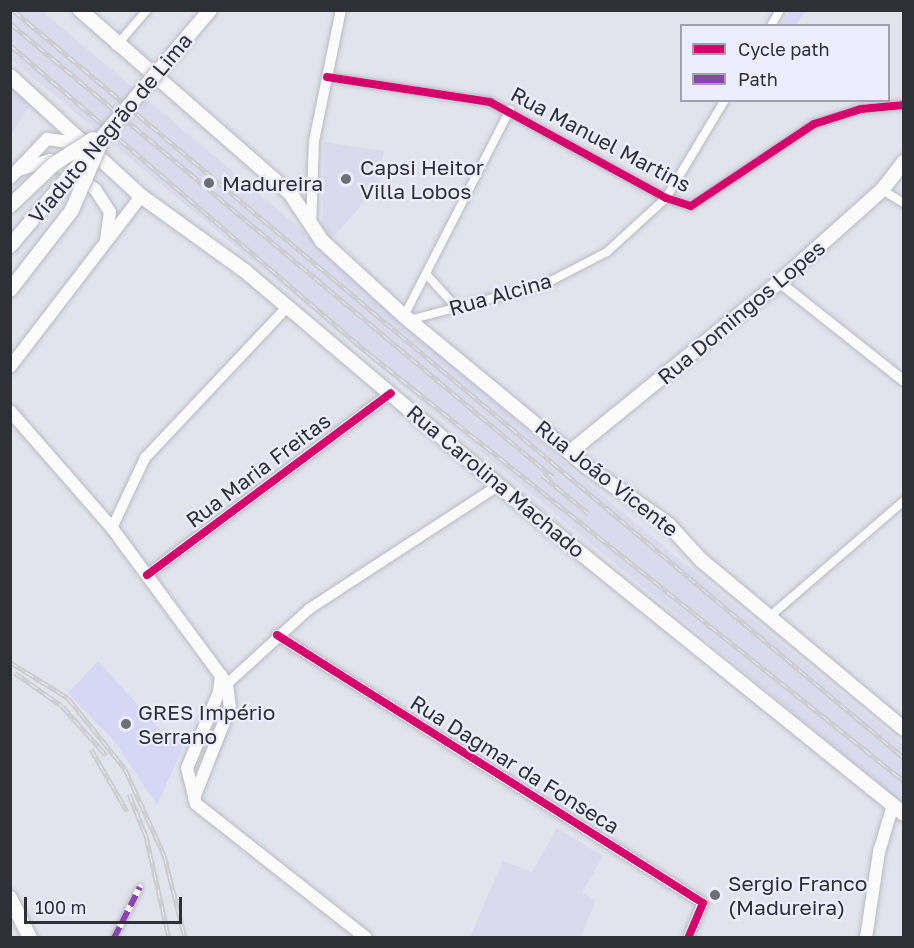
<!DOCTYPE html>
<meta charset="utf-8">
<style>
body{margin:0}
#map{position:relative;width:914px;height:948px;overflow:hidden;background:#e2e4ed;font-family:"Golos Text",sans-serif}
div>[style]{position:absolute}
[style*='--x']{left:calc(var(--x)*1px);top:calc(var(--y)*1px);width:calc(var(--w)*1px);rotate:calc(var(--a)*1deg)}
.built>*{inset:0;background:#d9dbed}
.green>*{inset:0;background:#d5d7f5}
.roads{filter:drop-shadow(0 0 2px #b9bac1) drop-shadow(0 0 2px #b9bac1)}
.pedestrian>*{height:6px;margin:-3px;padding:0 3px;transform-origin:3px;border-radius:3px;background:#fbfbfc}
.minor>*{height:8px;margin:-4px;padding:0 4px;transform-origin:4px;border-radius:4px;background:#fbfbfc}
.tertiary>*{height:10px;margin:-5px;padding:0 5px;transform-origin:5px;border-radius:5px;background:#fbfbfc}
.secondary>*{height:12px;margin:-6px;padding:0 6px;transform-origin:6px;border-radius:6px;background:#fbfbfc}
.primary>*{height:14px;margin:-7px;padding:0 7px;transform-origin:7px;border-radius:7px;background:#fbfbfc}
.rail>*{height:5px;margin-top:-2.5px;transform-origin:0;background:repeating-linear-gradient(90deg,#ecedff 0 9px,#cdcdcf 0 18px);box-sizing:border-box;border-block:2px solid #cdcdcf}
.bridges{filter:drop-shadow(0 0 2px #b9bac1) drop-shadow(0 0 2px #b9bac1)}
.primary-bridge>*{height:14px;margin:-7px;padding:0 7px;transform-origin:7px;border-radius:7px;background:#fbfbfc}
.quiet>*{height:6px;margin-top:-3px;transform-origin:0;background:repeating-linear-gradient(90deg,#8e44ad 0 12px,transparent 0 18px)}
.cycleway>*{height:8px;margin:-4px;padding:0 4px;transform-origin:4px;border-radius:4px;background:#d6006c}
.dots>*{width:16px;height:16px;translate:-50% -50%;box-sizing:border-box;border:3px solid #ecedff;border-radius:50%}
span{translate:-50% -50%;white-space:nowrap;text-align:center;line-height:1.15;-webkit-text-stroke:4.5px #ecedff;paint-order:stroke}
.street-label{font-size:21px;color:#2f3036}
.poi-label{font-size:21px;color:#2f3036}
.left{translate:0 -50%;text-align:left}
.frame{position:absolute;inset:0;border:12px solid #2f3036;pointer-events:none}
.legend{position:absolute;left:680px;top:24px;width:210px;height:78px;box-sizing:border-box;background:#ecedff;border:2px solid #a0a1af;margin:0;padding:8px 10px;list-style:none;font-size:18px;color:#2f3036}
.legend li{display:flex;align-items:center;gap:12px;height:30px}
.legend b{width:30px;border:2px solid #a0a1af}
.scale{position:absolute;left:24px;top:897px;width:158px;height:27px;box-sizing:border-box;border:3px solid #2f3036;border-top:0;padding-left:8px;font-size:18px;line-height:21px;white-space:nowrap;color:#2f3036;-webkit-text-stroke:4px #ecedff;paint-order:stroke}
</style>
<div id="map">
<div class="built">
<div style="clip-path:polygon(10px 11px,42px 11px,296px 225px,580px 477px,903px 744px,903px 804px,11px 59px)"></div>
<div style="clip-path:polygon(11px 80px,34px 99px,11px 134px)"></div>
<div style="clip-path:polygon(324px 142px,384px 151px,379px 185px,332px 239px,322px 230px)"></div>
<div style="clip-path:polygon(557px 828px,603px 856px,582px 893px,596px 900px,581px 937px,470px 937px,503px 861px,532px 872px)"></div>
</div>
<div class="green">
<div style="clip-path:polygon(789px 11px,805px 11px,796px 25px,780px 25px)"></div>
<div style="clip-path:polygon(98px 661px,166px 736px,186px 741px,157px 805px,114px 741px,68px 693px)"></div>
</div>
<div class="roads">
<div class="pedestrian">
<div style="--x:114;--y:938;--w:57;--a:-63"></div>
</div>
<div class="minor">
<div style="--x:771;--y:26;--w:18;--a:-61"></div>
<div style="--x:116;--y:46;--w:48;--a:-49.3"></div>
<div style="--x:327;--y:77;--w:165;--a:8.7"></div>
<div style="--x:490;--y:102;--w:200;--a:28.6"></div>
<div style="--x:666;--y:198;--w:26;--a:18"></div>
<div style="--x:691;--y:206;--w:148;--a:-33.7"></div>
<div style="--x:814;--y:124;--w:49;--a:-17.7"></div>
<div style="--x:861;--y:109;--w:43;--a:-5.3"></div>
<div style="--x:882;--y:190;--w:26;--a:31"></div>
<div style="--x:427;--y:275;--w:43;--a:47.8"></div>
<div style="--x:404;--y:316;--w:232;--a:-62.8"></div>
<div style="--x:409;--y:320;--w:138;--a:-14.6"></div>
<div style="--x:543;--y:285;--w:72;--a:-27.3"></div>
<div style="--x:607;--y:252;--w:80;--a:-42.5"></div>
<div style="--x:666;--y:198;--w:114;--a:-59"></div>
<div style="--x:769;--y:617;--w:178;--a:-40.7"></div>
</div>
<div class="tertiary">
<div style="--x:311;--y:226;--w:85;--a:-88"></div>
<div style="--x:314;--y:141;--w:134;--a:-78.4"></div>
<div style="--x:779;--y:282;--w:159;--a:38.4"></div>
<div style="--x:112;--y:528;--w:77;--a:-64.8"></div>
<div style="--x:145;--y:458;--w:209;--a:-46.7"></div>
<div style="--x:147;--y:575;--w:304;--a:-36.7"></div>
<div style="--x:277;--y:635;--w:503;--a:32.17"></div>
<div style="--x:703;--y:903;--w:38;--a:113"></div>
<div style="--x:227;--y:684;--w:111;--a:-42.4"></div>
<div style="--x:309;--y:609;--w:227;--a:-33.1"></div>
</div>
<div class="secondary">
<div style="--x:18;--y:170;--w:34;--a:-17"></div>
<div style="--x:50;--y:160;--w:54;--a:32.8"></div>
<div style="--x:95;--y:189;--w:27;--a:57"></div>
<div style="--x:110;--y:212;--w:27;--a:98"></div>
<div style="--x:10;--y:178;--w:54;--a:-46.5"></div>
<div style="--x:47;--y:139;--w:36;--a:8"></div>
<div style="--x:10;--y:367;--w:215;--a:-52.5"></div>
<div style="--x:10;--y:411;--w:155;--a:48.9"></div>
<div style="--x:112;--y:528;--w:194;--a:53.6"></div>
<div style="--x:227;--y:684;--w:23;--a:83"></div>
<div style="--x:230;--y:707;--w:98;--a:111.6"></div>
<div style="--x:221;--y:675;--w:17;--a:97"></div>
<div style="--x:219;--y:692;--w:82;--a:112.8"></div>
<div style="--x:187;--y:768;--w:37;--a:76"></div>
<div style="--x:196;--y:804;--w:216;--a:38.2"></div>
<div style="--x:866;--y:938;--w:87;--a:-81.4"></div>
<div style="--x:879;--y:852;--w:49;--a:-73.4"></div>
</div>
<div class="primary">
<div style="--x:80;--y:10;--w:279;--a:41.1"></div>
<div style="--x:290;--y:193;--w:58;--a:56.3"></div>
<div style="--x:322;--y:241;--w:111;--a:42.4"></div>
<div style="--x:404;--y:316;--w:237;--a:39.5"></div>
<div style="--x:587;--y:467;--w:99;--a:35.1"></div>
<div style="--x:668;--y:524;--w:49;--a:47.5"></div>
<div style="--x:701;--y:560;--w:264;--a:39.8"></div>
<div style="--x:10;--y:76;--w:178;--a:42.5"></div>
<div style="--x:141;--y:196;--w:128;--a:35.8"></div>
<div style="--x:245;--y:271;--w:389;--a:40.2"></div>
<div style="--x:542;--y:522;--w:465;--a:38.9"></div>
<div style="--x:570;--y:452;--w:269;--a:-39.1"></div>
<div style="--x:779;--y:282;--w:138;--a:-41.8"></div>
<div style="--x:882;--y:190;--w:36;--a:-52"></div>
<div style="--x:10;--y:898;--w:45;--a:63.4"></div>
</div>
</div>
<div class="rail">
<div style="--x:13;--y:10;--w:1163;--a:40.01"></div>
<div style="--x:10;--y:23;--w:708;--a:39.9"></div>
<div style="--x:10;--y:45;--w:477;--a:40.7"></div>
<div style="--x:372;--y:356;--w:681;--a:38.62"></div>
<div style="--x:542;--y:475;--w:60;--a:39.6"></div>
<div style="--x:10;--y:662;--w:68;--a:31.8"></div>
<div style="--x:68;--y:698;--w:91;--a:51.2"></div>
<div style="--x:125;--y:769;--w:94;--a:65.6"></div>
<div style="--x:164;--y:855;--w:86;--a:75.8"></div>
<div style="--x:15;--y:673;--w:57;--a:35.1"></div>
<div style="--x:62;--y:706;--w:66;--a:48.1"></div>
<div style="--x:91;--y:749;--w:72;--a:59.9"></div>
<div style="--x:129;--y:794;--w:45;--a:68"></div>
<div style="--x:146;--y:836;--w:105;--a:77.3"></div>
</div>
<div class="bridges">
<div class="primary-bridge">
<div style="--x:10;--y:206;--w:61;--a:-43.7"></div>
<div style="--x:54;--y:164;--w:46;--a:-32.7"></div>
<div style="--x:10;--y:246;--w:309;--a:-49.7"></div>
<div style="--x:10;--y:290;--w:101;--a:-52.2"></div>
<div style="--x:72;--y:210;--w:74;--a:-66.9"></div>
</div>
</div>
<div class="quiet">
<div style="--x:114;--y:938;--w:57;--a:-63"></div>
</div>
<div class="cycleway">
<div style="--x:327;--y:77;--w:165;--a:8.7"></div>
<div style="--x:490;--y:102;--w:200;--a:28.6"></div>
<div style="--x:666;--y:198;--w:26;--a:18"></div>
<div style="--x:691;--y:206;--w:148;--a:-33.7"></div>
<div style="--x:814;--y:124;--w:49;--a:-17.7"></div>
<div style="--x:861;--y:109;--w:43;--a:-5.3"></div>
<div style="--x:147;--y:575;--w:304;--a:-36.7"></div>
<div style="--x:277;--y:635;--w:503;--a:32.17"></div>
<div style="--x:703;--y:903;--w:38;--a:113"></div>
</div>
<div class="dots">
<div style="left:346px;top:179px;background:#6e6f76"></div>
<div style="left:209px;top:183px;background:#6e6f76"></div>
<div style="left:126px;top:724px;background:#6e6f76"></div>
<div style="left:715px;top:895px;background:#6e6f76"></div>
</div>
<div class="street-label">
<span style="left:110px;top:128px;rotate:-50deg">Viaduto Negrão de Lima</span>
<span style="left:601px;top:139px;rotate:28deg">Rua Manuel Martins</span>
<span style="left:500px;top:294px;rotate:-16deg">Rua Alcina</span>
<span style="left:741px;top:312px;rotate:-40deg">Rua Domingos Lopes</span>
<span style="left:258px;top:470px;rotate:-37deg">Rua Maria Freitas</span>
<span style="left:607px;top:478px;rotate:38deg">Rua João Vicente</span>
<span style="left:496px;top:481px;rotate:40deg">Rua Carolina Machado</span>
<span style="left:515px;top:764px;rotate:32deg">Rua Dagmar da Fonseca</span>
</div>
<div class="poi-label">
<span class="left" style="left:360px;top:179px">Capsi Heitor<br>Villa Lobos</span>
<span class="left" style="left:222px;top:183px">Madureira</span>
<span class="left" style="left:138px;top:724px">GRES Império<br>Serrano</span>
<span class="left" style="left:728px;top:895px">Sergio Franco<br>(Madureira)</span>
</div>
<div class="frame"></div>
<ul class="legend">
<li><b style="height:8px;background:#d6006c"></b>Cycle path</li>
<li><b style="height:8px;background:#8e44ad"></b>Path</li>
</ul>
<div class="scale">100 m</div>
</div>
